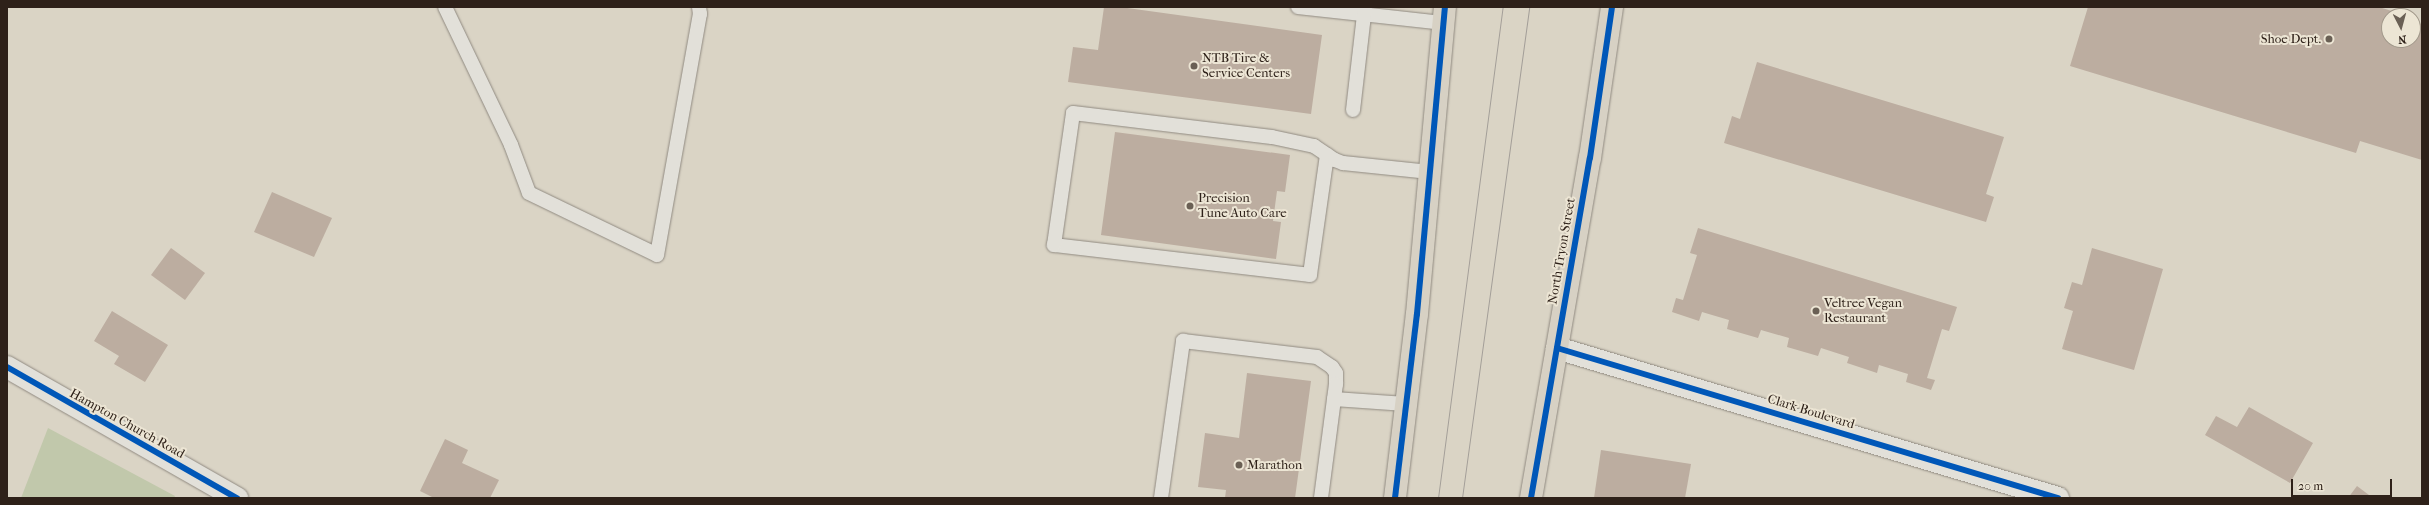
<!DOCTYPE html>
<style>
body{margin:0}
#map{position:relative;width:2429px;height:505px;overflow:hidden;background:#dad4c5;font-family:"IM FELL French Canon",serif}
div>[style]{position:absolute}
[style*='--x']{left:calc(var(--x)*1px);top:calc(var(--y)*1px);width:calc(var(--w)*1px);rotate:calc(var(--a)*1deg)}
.green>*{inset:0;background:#c1c8ab}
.building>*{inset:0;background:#bcada0}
.roads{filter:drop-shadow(0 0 1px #908a81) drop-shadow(0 0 1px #908a81)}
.lane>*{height:14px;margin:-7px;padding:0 7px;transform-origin:7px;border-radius:7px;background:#e2e0d9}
.street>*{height:22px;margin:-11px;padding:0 11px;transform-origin:11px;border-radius:11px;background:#e2e0d9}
.primary>*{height:22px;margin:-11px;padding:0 11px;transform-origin:11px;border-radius:11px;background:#d7d1c4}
.tram>*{height:1px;margin:-0.5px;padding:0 0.5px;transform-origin:0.5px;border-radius:0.5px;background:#a39e98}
.cycleway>*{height:6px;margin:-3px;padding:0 3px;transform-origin:3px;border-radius:3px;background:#0057b8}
.dots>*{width:11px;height:11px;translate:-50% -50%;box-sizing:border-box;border:2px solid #ece5d4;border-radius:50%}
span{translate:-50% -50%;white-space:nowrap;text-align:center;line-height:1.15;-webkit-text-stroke:4px #ece5d4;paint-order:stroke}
.poi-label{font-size:13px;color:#2e2119}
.right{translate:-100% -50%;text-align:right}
.left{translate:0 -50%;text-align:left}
.street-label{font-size:13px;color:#2e2119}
.frame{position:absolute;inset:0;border:8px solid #2e2119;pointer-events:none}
.north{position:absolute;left:2381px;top:8px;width:40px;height:40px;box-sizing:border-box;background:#ece5d4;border:1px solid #a09789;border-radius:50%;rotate:174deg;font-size:11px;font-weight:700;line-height:16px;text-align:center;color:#2e2119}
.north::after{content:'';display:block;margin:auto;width:14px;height:18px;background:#6a6055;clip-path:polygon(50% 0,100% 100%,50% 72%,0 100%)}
.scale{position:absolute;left:2291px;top:479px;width:101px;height:18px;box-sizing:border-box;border:2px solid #2e2119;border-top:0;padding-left:5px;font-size:12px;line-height:14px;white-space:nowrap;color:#2e2119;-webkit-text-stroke:3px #ece5d4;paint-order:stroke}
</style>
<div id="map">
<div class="green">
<div style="clip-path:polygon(48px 428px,175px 496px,174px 498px,21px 498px)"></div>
</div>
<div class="building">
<div style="clip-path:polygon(1104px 7px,1120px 7px,1322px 35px,1311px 114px,1068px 82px,1073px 47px,1098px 50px)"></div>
<div style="clip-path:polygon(2088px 7px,2379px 7px,2398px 13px,2397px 16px,2389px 16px,2389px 40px,2413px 40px,2413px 22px,2422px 24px,2422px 160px,2360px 141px,2356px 153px,2070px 66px)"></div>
<div style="clip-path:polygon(1757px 62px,2004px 137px,1986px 194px,1994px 197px,1986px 222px,1724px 143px,1732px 116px,1740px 119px)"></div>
<div style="clip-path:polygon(1115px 132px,1290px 155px,1285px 192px,1277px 191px,1273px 221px,1281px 222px,1276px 259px,1101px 235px)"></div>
<div style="clip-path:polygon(272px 192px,332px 218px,314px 257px,254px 232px)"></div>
<div style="clip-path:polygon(1698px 228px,1957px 307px,1949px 331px,1942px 329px,1927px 378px,1935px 380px,1931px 390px,1906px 382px,1908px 374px,1879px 365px,1877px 373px,1847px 363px,1849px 357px,1821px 348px,1818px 356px,1787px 347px,1789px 338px,1761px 330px,1758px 338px,1727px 329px,1729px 320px,1702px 312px,1699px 321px,1672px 312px,1676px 298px,1683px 300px,1697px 255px,1690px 253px)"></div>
<div style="clip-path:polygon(171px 248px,205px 273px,185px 300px,151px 275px)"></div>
<div style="clip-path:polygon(2092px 248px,2163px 269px,2134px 370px,2062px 349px,2073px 311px,2064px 308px,2072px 282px,2082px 285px)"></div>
<div style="clip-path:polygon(112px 311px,168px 345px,145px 382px,114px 364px,119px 356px,94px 341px)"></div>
<div style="clip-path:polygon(1247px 373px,1311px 381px,1295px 498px,1225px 498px,1226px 490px,1198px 487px,1205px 433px,1239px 438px)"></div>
<div style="clip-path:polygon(2249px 407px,2313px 443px,2290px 483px,2205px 435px,2216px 416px,2237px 427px)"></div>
<div style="clip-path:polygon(445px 439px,468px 450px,462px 463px,499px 480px,490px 498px,434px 498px,420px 491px)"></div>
<div style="clip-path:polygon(1601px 450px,1691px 464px,1685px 498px,1594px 498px)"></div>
<div style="clip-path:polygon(2357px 486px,2373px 498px,2348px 498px)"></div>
</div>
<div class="roads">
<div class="lane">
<div style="--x:445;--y:7;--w:153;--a:64.4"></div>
<div style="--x:511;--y:145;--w:51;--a:69.4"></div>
<div style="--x:529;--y:193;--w:142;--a:25.8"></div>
<div style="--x:657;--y:255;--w:245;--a:-79.9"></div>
<div style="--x:700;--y:14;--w:7;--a:-98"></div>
<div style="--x:1298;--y:7;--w:147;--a:6.3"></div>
<div style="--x:1353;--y:110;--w:104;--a:-83.4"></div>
<div style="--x:1327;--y:155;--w:121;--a:98.1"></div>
<div style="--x:1310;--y:275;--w:258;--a:-173.3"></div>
<div style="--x:1054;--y:245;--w:133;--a:-81.8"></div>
<div style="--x:1073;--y:113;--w:200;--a:6.9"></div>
<div style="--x:1272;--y:137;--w:43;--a:12.1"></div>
<div style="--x:1314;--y:146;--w:25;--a:34"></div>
<div style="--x:1335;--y:160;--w:9;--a:21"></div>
<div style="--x:1343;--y:163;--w:87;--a:5.9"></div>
<div style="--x:1334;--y:399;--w:72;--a:4"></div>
<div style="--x:1161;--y:498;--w:159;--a:-82"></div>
<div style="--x:1183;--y:341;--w:135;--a:6.8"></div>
<div style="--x:1317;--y:357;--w:18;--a:34"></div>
<div style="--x:1332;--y:367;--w:7;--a:56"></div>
<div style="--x:1336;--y:373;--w:11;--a:90"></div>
<div style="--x:1336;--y:384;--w:115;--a:97.5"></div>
</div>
<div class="street">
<div style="--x:1557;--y:348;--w:523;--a:16.67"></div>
<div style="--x:7;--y:367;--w:265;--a:29.7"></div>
</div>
<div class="primary">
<div style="--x:1395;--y:498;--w:185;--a:-83.2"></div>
<div style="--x:1417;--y:314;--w:308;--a:-84.8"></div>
<div style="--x:1531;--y:498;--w:345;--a:-80.2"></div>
<div style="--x:1590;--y:158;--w:153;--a:-81.7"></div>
</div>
</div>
<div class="tram">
<div style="--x:1438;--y:498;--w:495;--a:-82.5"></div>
<div style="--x:1462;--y:498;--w:496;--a:-82.2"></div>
</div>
<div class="cycleway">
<div style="--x:1557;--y:348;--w:523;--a:16.67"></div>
<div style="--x:7;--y:367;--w:265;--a:29.7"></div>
<div style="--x:1395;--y:498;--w:185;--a:-83.2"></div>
<div style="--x:1417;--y:314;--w:308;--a:-84.8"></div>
<div style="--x:1531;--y:498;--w:345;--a:-80.2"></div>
<div style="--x:1590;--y:158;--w:153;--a:-81.7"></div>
</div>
<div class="dots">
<div style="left:2329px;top:39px;background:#6a6055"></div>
<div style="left:1194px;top:66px;background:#6a6055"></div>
<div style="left:1190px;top:206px;background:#6a6055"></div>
<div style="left:1816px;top:311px;background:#6a6055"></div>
<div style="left:1239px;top:465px;background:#6a6055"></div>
</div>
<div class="poi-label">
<span class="right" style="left:2321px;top:39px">Shoe Dept.</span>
<span class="left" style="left:1202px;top:66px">NTB Tire &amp;<br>Service Centers</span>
<span class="left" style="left:1198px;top:206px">Precision<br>Tune Auto Care</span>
<span class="left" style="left:1824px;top:311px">Veltree Vegan<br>Restaurant</span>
<span class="left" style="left:1247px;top:465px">Marathon</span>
</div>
<div class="street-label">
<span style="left:1562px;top:251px;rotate:-80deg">North Tryon Street</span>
<span style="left:1811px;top:412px;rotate:17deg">Clark Boulevard</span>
<span style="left:127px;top:424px;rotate:29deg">Hampton Church Road</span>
</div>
<div class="frame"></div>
<div class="north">N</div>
<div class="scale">20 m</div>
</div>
